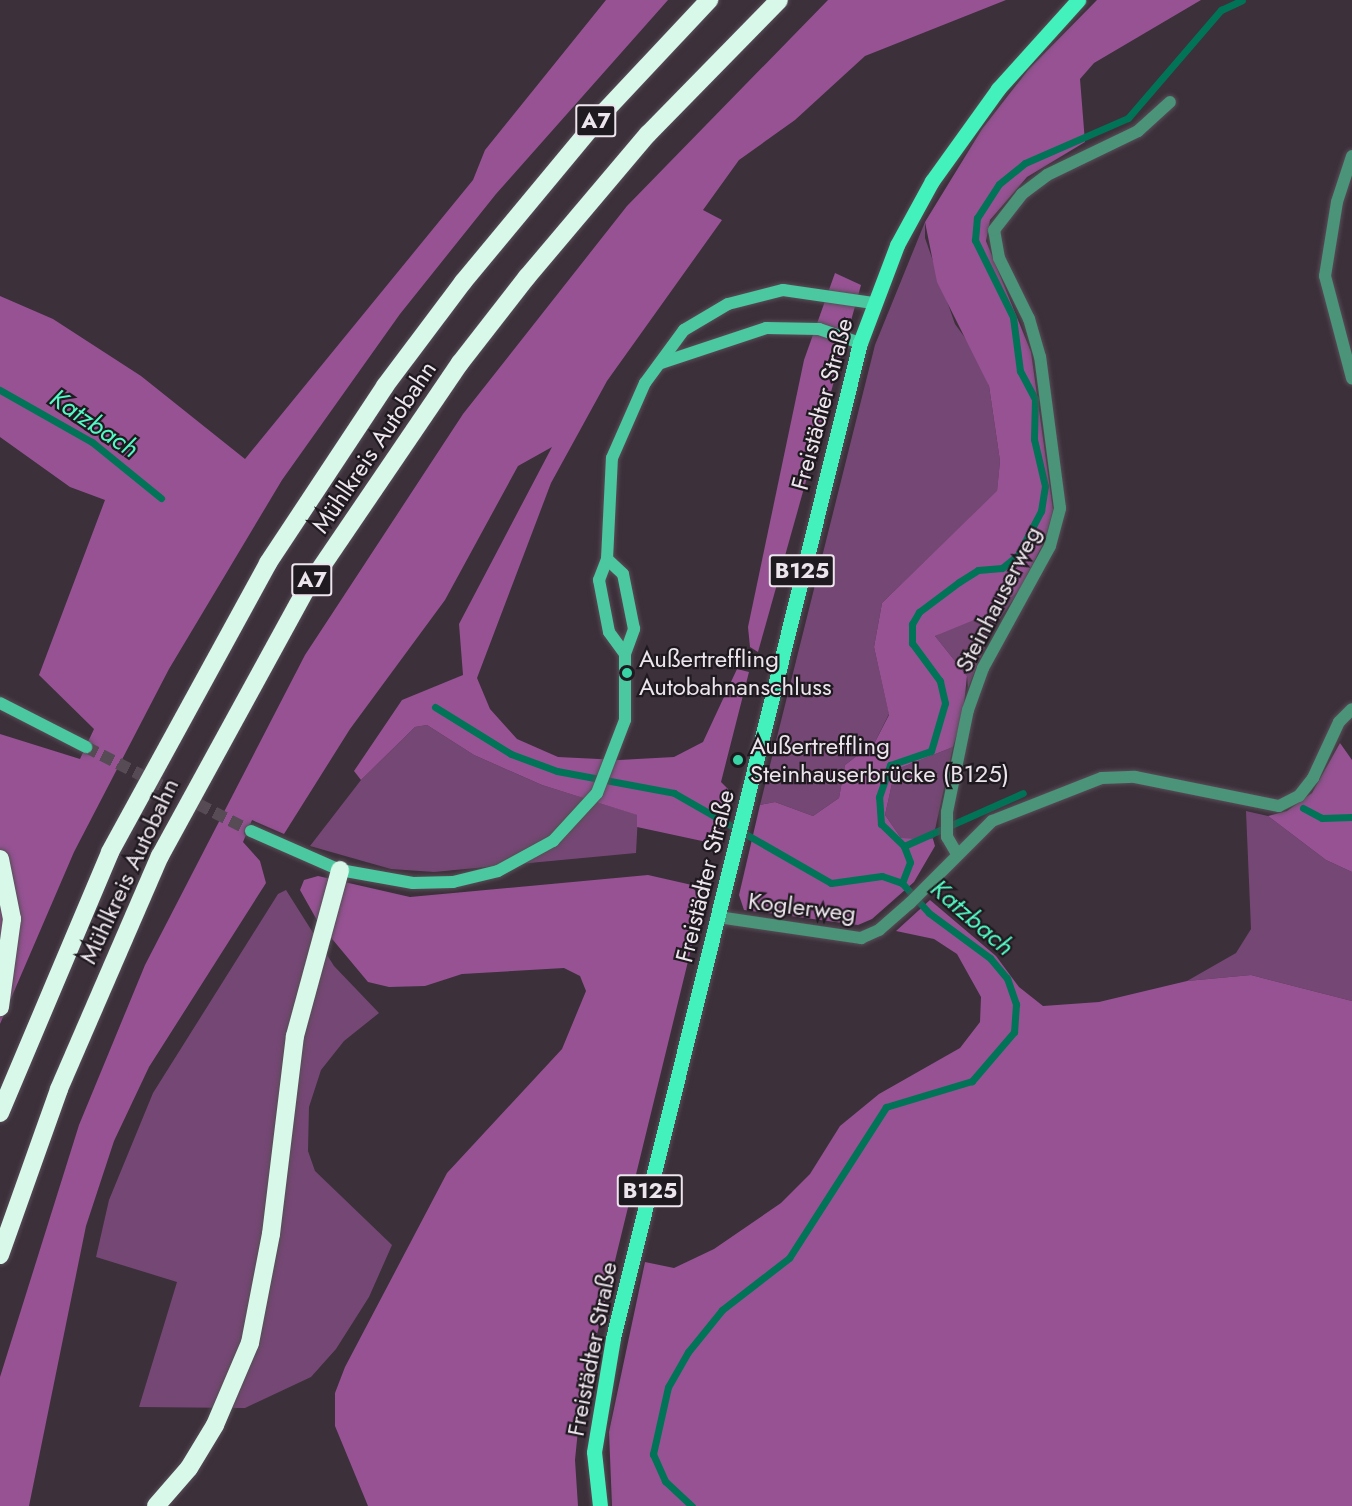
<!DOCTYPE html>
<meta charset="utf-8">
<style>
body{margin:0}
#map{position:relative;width:1352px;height:1506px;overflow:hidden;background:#3c303b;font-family:Jost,sans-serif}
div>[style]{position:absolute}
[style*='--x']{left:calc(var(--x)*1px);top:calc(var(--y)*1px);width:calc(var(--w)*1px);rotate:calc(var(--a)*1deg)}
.green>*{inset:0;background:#754774}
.forest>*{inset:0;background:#965293}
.stream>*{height:7px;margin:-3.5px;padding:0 3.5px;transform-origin:3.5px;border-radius:3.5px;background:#017457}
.secondary-tunnel>*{height:12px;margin-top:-6px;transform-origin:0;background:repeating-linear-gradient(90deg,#574b56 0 12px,transparent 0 18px)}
.roads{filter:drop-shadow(0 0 2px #584d57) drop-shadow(0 0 2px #584d57)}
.street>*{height:12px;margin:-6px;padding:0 6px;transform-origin:6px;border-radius:6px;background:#4b9379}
.secondary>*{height:12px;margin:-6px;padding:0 6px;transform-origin:6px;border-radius:6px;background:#4bc89f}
.primary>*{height:15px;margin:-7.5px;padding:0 7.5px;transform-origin:7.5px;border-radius:7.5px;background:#43f1bc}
.highway>*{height:18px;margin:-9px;padding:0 9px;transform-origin:9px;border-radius:9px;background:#d8f8ea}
.dots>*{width:16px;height:16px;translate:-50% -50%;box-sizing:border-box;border:3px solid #1f1a1f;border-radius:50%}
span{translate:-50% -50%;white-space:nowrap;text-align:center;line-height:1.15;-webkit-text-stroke:4.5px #1f1a1f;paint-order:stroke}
.shield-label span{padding:2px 4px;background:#1f1a1f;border:2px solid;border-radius:4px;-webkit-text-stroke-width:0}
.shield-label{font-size:22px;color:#ede5ed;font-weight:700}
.street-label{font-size:24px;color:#ede5ed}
.poi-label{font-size:24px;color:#ede5ed}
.left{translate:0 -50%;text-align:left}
.water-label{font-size:26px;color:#53f9c4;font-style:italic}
</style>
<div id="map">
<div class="green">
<div style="clip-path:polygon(925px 222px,925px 238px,955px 324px,979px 357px,989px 386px,1000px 461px,997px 492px,882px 603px,874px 647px,889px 714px,875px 742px,845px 765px,839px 798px,813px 816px,775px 802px,760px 805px,875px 345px)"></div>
<div style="clip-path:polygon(1019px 591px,992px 630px,968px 688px,967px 676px,935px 636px)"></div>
<div style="clip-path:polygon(427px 725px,474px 755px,542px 785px,638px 815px,636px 853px,434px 872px,391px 869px,310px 846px,361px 780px,415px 727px)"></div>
<div style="clip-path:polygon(953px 747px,933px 839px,901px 838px,885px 815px,895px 770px)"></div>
<div style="clip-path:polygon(1246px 811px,1268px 816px,1326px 860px,1352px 872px,1352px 1001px,1251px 975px,1187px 981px,1236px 953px,1251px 929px)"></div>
<div style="clip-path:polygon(286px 890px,334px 966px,379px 1013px,344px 1041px,321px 1070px,309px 1107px,308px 1151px,315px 1171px,392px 1245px,369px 1297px,336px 1349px,311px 1377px,245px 1408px,139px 1407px,177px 1282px,96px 1257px,109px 1200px,153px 1093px,278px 894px)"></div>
</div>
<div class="forest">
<div style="clip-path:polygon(606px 0,668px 0,496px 194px,400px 314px,282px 480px,169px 669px,74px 852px,0 1024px,0 734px,80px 759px,94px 729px,39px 675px,105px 500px,70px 487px,0 437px,0 296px,53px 319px,141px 376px,245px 459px,473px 180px,485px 150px)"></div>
<div style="clip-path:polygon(828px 0,1006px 0,865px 56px,795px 120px,739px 160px,703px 210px,722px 220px,607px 381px,551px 483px,477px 678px,490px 709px,517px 739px,558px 757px,619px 760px,674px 757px,703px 742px,737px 669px,749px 672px,721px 782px,729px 790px,716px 844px,637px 827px,637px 815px,542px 785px,474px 755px,427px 725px,415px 727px,361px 780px,354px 771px,402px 700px,463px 675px,459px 624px,552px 447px,518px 466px,445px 600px,350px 729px,284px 834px,252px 820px,243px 842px,260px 861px,266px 883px,149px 1067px,114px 1141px,86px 1226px,29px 1506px,0 1506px,0 1377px,79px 1125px,145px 965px,305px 655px,463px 414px,627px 206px)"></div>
<div style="clip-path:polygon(1097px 0,1201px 0,1094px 63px,1080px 79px,1085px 142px,1027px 177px,990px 220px,986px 241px,1031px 352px,1053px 510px,1046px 538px,1019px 591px,991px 613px,935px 636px,967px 676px,963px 714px,953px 747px,895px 770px,885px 815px,901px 838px,933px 839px,935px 846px,914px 882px,872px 919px,858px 925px,744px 910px,739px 895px,760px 805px,775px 802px,813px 816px,839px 798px,845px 765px,875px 742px,889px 715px,874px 647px,882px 603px,997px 491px,1000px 461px,989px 386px,937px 282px,925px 222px,982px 129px,1028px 70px)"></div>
<div style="clip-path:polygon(835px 273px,861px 285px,758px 652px,750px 647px,748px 627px,804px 360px)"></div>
<div style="clip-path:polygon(1340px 743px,1352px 760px,1352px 872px,1326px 860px,1268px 816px,1287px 811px,1312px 793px)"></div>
<div style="clip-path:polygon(648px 875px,692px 885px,702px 904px,581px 1400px,575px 1460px,578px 1506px,368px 1506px,335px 1426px,335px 1393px,345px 1367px,447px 1173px,562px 1049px,586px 991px,580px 976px,564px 968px,462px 974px,425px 986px,389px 987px,368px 982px,318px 922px,300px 890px,304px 880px,318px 876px,410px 897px)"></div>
<div style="clip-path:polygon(930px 900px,996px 956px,1019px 987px,1043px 1006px,1099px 1002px,1187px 981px,1251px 975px,1352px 1001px,1352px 1506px,612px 1506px,609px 1432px,645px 1262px,674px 1268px,714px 1249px,781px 1203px,810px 1174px,840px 1126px,879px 1094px,960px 1048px,980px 1022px,981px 997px,957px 954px,934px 939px,896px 931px)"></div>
</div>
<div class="stream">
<div style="--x:0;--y:390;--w:106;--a:29.5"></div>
<div style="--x:92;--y:442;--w:89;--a:39.1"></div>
<div style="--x:435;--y:707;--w:89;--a:31.7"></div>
<div style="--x:511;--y:754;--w:49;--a:20.3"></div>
<div style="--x:557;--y:771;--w:119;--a:10.6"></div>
<div style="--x:674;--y:793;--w:181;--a:29.8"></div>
<div style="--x:831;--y:883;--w:51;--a:-7.8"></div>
<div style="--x:882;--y:876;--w:21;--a:19"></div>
<div style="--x:902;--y:883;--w:40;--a:48"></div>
<div style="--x:929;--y:913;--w:76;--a:36.4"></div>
<div style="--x:990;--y:958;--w:26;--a:50"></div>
<div style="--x:1007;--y:978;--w:28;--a:71"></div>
<div style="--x:1016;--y:1004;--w:28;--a:94"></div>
<div style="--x:1014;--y:1032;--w:65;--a:130.6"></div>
<div style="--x:972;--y:1081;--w:90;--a:163.2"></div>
<div style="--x:886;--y:1107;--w:179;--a:122.7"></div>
<div style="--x:789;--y:1258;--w:85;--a:142.2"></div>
<div style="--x:722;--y:1310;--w:54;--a:129"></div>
<div style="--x:688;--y:1352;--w:40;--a:119.7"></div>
<div style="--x:668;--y:1387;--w:69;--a:102.6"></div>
<div style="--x:653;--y:1454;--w:30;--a:66"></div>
<div style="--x:665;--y:1481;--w:37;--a:43"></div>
<div style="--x:1303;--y:808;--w:21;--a:28"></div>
<div style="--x:1322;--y:818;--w:30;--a:-2"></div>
<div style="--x:904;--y:846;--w:130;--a:-24"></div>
<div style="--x:902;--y:883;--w:22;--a:-69"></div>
<div style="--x:910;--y:862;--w:17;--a:-111"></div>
<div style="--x:904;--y:846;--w:32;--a:-136"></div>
<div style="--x:881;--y:824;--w:27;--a:-94"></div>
<div style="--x:879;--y:797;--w:34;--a:-71"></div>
<div style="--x:890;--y:765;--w:43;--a:-18.9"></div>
<div style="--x:931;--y:751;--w:50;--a:-73.7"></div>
<div style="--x:945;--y:703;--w:23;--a:-103"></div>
<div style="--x:940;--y:681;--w:47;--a:-126.4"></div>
<div style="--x:912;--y:643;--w:19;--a:-90"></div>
<div style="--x:912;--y:624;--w:14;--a:-60"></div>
<div style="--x:919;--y:612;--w:50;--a:-36.9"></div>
<div style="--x:959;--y:582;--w:22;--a:-32"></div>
<div style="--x:978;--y:570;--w:24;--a:-5"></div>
<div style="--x:1002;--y:568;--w:21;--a:-39"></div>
<div style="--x:1018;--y:555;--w:50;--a:-62.4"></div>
<div style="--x:1041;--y:511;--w:25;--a:-81"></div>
<div style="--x:1045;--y:486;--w:48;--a:-103.2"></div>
<div style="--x:1034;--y:439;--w:40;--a:-88.6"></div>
<div style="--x:1035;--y:399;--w:32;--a:-118"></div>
<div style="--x:1020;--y:371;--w:54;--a:-97.4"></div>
<div style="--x:1013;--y:317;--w:86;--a:-116.3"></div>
<div style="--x:975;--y:240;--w:22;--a:-85"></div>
<div style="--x:977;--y:218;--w:40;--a:-57.1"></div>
<div style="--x:999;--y:184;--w:33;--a:-39"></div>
<div style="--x:1025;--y:163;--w:112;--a:-23.6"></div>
<div style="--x:1128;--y:118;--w:143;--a:-49.3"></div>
<div style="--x:1221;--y:10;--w:23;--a:-25"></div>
</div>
<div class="secondary-tunnel">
<div style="--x:86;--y:747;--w:185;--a:27"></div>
</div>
<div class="roads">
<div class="street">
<div style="--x:1352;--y:156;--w:48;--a:108.1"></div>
<div style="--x:1337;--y:202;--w:75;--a:99.2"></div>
<div style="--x:1325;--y:276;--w:106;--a:75.2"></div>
<div style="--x:957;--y:854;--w:20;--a:-120"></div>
<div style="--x:947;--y:837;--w:25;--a:-90"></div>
<div style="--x:947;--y:812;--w:104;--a:-78.4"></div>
<div style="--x:968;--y:710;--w:45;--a:-70.3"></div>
<div style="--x:983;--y:668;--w:139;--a:-61.2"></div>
<div style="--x:1050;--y:546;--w:39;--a:-75"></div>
<div style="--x:1060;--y:508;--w:152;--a:-97.5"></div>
<div style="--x:1040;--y:357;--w:40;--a:-106"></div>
<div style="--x:1029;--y:319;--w:68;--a:-116.2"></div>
<div style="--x:999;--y:258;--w:28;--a:-100"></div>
<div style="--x:994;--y:230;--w:46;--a:-52.1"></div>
<div style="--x:1022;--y:194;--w:31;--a:-37"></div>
<div style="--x:1047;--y:175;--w:101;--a:-25.8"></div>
<div style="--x:1138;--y:131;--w:43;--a:-42.2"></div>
<div style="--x:718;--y:917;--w:145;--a:8.4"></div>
<div style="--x:861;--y:938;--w:20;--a:-24"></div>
<div style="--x:879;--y:930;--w:41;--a:-41.1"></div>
<div style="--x:910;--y:903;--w:116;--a:-45"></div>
<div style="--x:992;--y:821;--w:118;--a:-21.4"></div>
<div style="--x:1102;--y:778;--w:33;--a:-2"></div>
<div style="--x:1135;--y:777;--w:147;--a:11.4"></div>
<div style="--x:1279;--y:806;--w:22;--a:-27"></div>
<div style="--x:1299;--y:796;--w:23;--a:-52"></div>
<div style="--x:1313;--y:778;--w:62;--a:-65.1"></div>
<div style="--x:1339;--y:722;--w:18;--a:-45"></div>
</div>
<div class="secondary">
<div style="--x:661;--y:363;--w:111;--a:-18.4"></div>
<div style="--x:766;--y:328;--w:53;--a:1.1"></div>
<div style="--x:819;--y:329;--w:43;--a:18.9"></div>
<div style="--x:625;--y:654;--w:27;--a:-126"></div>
<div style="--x:609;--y:632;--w:53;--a:-100.9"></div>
<div style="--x:599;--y:580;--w:22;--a:-69"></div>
<div style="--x:607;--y:559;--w:101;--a:-87.2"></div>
<div style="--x:612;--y:458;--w:82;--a:-66.3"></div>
<div style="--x:645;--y:383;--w:66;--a:-53.7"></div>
<div style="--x:684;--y:330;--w:51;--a:-30.6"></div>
<div style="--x:728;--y:304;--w:57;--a:-14.3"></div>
<div style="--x:783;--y:290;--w:91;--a:8.2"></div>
<div style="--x:0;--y:703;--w:97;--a:27.1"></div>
<div style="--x:251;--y:831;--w:97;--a:23.7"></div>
<div style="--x:340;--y:870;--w:74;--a:10.1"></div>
<div style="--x:413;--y:883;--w:40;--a:-1.4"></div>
<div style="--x:453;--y:882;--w:46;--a:-13.7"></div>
<div style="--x:498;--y:871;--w:63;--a:-28.6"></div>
<div style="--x:553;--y:841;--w:65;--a:-47.5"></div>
<div style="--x:597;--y:793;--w:78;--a:-69"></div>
<div style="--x:625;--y:720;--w:66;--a:-90"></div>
<div style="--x:625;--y:654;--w:27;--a:-70"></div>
<div style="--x:634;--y:629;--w:56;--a:-101.3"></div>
<div style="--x:623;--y:574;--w:22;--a:-137"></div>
</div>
<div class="primary">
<div style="--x:600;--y:1506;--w:54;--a:-96.3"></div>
<div style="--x:594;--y:1452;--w:116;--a:-80.5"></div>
<div style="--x:613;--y:1338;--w:1025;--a:-76.06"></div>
<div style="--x:860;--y:343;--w:105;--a:-69.3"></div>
<div style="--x:897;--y:245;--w:73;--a:-61.3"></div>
<div style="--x:932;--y:181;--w:113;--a:-54.3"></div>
<div style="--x:998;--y:89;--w:120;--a:-48"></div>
</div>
<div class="highway">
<div style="--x:0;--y:859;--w:61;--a:78.7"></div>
<div style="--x:12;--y:919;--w:89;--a:97.8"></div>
<div style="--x:0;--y:1113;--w:283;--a:-67.1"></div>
<div style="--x:110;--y:852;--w:329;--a:-61.3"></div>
<div style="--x:268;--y:563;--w:212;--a:-56.5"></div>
<div style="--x:385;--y:386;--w:130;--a:-53.1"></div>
<div style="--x:463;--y:282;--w:221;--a:-50.3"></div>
<div style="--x:604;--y:112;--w:154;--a:-46.8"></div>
<div style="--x:0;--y:1255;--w:176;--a:-70.4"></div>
<div style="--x:59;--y:1089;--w:254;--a:-66.6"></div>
<div style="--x:160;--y:856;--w:306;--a:-61.3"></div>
<div style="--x:307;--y:588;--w:272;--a:-55.8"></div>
<div style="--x:460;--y:363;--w:109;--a:-52.1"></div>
<div style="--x:527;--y:277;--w:187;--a:-49.8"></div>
<div style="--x:648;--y:134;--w:187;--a:-45.6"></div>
<div style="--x:156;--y:1506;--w:50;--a:-49"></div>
<div style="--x:189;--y:1468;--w:50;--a:-58.8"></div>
<div style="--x:215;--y:1425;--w:89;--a:-66.9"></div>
<div style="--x:250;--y:1343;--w:111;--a:-79.1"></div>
<div style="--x:271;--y:1234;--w:199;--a:-83.1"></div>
<div style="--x:295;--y:1036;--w:172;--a:-74.8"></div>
</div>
</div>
<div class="dots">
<div style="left:627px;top:673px;background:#38d4a6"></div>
<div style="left:738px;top:760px;background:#38d4a6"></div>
</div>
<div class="shield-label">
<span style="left:596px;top:121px">A7</span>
<span style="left:802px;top:571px">B125</span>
<span style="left:312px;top:580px">A7</span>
<span style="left:650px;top:1191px">B125</span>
</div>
<div class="street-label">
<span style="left:822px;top:404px;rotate:-75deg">Freistädter Straße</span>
<span style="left:374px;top:447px;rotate:-56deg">Mühlkreis Autobahn</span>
<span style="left:998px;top:599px;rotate:-63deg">Steinhauserweg</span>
<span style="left:129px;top:871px;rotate:-65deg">Mühlkreis Autobahn</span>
<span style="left:705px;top:876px;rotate:-76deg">Freistädter Straße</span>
<span style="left:802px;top:907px;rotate:7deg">Koglerweg</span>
<span style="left:592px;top:1349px;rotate:-79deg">Freistädter Straße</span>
</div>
<div class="poi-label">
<span class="left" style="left:639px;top:673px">Außertreffling<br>Autobahnanschluss</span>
<span class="left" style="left:750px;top:760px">Außertreffling<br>Steinhauserbrücke (B125)</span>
</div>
<div class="water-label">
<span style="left:94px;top:424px;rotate:34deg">Katzbach</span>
<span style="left:972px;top:918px;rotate:41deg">Katzbach</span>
</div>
</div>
